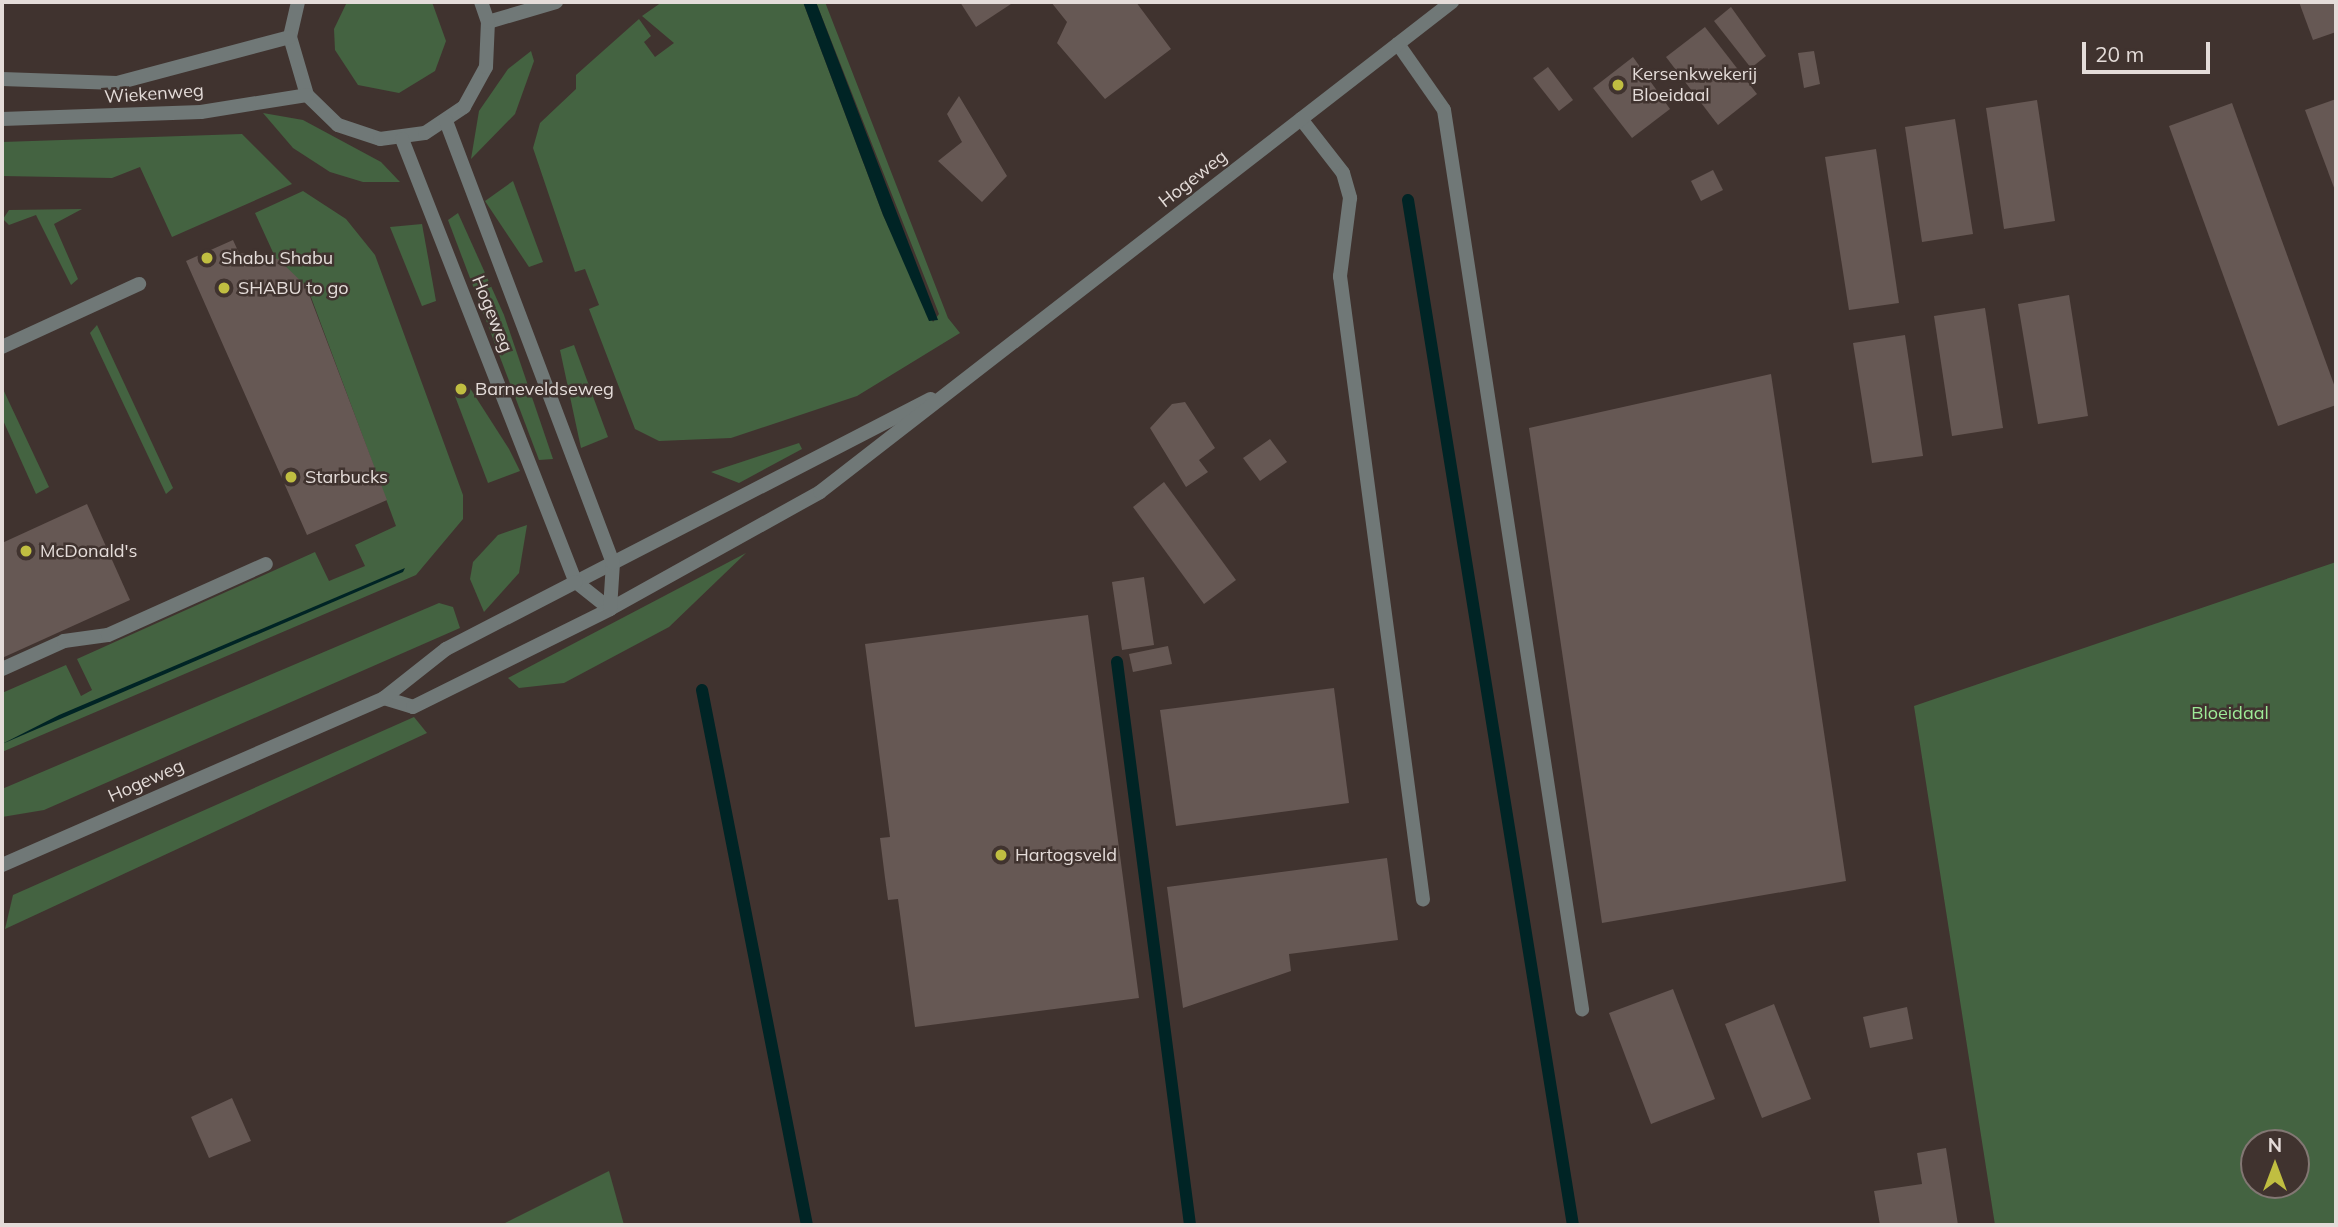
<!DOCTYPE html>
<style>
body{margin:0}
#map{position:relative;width:2338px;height:1227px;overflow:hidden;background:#40332f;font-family:Mulish,sans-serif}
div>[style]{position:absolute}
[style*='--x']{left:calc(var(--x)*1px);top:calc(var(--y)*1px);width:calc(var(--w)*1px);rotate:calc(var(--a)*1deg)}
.green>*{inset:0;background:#446341}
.water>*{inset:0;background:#002425}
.stream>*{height:12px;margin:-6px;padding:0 6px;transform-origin:6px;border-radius:6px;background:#002425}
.building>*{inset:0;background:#665854}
.service>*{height:14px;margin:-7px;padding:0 7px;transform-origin:7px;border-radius:7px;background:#707877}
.minor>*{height:14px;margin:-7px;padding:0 7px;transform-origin:7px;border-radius:7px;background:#707877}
.tertiary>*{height:14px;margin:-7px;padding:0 7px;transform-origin:7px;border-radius:7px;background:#707877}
.dots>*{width:19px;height:19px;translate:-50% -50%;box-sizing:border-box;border:4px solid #40332f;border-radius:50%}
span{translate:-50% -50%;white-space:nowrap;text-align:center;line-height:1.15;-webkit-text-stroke:5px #40332f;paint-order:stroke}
.poi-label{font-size:18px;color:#e4dcd9}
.left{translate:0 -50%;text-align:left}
.street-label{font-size:18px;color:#e4dcd9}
.park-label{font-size:18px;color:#9eeb97}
.frame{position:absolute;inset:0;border:4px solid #e4dcd9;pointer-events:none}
.north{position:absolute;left:2240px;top:1129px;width:70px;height:70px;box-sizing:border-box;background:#40332f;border:2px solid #827773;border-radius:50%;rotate:0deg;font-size:19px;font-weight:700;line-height:28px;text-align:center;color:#e4dcd9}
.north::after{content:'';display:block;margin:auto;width:24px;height:32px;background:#c0be41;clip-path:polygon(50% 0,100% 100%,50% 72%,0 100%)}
.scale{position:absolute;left:2082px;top:42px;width:128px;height:32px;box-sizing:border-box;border:4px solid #e4dcd9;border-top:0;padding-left:9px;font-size:21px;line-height:24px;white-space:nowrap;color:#e4dcd9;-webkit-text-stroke:5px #40332f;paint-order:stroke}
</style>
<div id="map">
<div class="green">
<div style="clip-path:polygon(347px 2px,432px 2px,446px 41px,435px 71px,399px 93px,358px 85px,335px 50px,334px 29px)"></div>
<div style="clip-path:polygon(662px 2px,803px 2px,883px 215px,933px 322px,939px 314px,816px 2px,825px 2px,948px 318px,960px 333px,857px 396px,731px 438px,659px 441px,635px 429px,589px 309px,599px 305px,585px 269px,575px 272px,533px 148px,540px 123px,576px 89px,576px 75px,639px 19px,651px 36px,644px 42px,655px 57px,674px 43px,642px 16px)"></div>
<div style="clip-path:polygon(531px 51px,534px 61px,515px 114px,471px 159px,479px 111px,508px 69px)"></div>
<div style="clip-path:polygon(263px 113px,303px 120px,381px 162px,400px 182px,363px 182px,330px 172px,293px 148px)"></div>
<div style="clip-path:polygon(242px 134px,292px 184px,172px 237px,140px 167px,112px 178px,2px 176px,2px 142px)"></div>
<div style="clip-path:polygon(513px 181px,543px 262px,529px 267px,485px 201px)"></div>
<div style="clip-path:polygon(303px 191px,346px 219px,375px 255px,463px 495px,463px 519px,416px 575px,2px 752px,2px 693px,66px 665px,81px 696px,92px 690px,77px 659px,315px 552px,329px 581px,365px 566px,355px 545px,396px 526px,308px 289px,276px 259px,255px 213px)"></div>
<div style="clip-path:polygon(82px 209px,54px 224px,78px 279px,71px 285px,36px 215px,9px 225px,3px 219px,9px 210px)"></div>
<div style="clip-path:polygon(458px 213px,504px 315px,553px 459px,539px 460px,448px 220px)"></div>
<div style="clip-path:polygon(422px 224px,436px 301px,422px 306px,390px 227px)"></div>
<div style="clip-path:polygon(97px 325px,173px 488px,166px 494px,90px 333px)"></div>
<div style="clip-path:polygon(574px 345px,608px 437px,581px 448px,560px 350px)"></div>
<div style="clip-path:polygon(468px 385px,509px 449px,520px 471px,488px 483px,453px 391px)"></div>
<div style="clip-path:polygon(2px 387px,49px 487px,36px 494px,2px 418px)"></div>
<div style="clip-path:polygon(799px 443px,802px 449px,739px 483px,711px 472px)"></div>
<div style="clip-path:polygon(527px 525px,519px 573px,484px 612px,470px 579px,473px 562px,498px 535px)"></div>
<div style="clip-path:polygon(746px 553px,669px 627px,564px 683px,519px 688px,508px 678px)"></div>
<div style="clip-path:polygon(evenodd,2336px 562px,2336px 1225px,1995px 1225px,1914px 706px,2336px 562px,2254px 1143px,2296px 1143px,2296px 1185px,2254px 1185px,2254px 1143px)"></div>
<div style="clip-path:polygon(439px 603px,453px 607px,460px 628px,44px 810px,2px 817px,2px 789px)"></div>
<div style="clip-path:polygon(414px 717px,427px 733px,5px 929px,13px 895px)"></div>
<div style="clip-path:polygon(609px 1171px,624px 1225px,501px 1225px)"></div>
</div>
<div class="water">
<div style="clip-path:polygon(803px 2px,816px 2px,938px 320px,929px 321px,883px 215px)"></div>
<div style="clip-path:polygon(405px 568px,403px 572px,2px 744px,59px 715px)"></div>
</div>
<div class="stream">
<div style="--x:1408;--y:200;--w:1038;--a:80.86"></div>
<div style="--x:1117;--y:662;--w:568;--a:82.61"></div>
<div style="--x:702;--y:690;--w:545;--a:78.9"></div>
</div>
<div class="building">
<div style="clip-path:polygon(960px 2px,1014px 2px,976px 27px)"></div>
<div style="clip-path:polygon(1051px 2px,1136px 2px,1171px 49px,1105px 99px,1057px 43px,1067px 22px)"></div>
<div style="clip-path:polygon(2299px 2px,2336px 2px,2336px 32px,2313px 40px)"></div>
<div style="clip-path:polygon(1731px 7px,1766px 56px,1751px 68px,1714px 21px)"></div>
<div style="clip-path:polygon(1705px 27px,1757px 94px,1718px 125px,1666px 57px)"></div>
<div style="clip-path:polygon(1814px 51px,1820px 84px,1804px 88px,1798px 53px)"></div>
<div style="clip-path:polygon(1633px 57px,1670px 109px,1632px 138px,1593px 88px)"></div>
<div style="clip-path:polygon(1548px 67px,1573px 100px,1559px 111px,1533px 78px)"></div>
<div style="clip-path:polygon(959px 96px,1007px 176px,982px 202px,938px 161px,962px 142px,947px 114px)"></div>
<div style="clip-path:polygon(2336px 99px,2336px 193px,2305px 110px)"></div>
<div style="clip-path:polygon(2037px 100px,2055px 221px,2004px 229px,1986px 108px)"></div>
<div style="clip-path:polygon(2232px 103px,2336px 390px,2336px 405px,2278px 426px,2169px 126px)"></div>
<div style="clip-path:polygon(1955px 119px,1973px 234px,1922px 242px,1905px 127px)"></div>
<div style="clip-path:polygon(1876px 149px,1899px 303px,1849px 310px,1825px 157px)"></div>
<div style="clip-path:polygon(1713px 170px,1723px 190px,1701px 201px,1691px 181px)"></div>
<div style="clip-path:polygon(233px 240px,239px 253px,278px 259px,306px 286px,387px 500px,307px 535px,186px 261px)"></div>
<div style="clip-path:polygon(2069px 295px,2088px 416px,2038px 424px,2018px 304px)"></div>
<div style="clip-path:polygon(1985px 308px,2003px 428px,1952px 436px,1934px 316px)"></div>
<div style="clip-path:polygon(1905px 335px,1923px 456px,1872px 463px,1853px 343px)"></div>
<div style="clip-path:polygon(1771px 374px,1846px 881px,1602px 923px,1529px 428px)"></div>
<div style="clip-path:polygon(1185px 402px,1215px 448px,1199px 460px,1208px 472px,1186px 487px,1150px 428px,1172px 404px)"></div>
<div style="clip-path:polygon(1270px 439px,1287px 462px,1260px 481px,1243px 458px)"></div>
<div style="clip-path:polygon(1164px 482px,1236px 580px,1204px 604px,1133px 507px)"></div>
<div style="clip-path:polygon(87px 504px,130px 600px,2px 658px,2px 543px)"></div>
<div style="clip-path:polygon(1144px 577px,1154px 645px,1122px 650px,1112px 582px)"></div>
<div style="clip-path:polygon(1088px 615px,1139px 998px,915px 1027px,898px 899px,888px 900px,885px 878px,880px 838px,890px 837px,865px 644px)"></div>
<div style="clip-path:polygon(1168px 646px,1172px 664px,1133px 672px,1129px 654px)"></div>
<div style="clip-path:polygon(1334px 688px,1349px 803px,1176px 826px,1160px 710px)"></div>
<div style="clip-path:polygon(1387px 858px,1398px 940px,1289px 954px,1291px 971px,1183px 1008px,1167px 887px)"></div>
<div style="clip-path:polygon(1673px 989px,1715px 1099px,1651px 1124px,1609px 1013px)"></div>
<div style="clip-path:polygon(1774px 1004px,1811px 1099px,1762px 1118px,1725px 1024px)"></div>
<div style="clip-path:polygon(1907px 1007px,1913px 1039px,1870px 1048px,1863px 1017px)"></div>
<div style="clip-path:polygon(232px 1098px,251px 1141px,209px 1158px,191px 1117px)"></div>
<div style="clip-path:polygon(1946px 1148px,1958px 1225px,1880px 1225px,1874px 1191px,1922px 1184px,1917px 1153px)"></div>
</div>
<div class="service">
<div style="--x:1398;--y:44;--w:80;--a:55.1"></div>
<div style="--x:1444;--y:110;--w:910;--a:81.27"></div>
<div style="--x:1301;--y:119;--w:68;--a:52.1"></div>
<div style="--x:1343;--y:173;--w:26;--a:74"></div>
<div style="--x:1350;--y:198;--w:79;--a:97.3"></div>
<div style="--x:1340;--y:276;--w:629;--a:82.42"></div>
<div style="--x:2;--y:347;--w:151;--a:-24.7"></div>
<div style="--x:2;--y:669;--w:68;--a:-24.3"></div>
<div style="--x:64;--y:641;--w:44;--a:-7.8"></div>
<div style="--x:108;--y:635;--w:173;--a:-24.2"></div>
</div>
<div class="minor">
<div style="--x:488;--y:22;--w:71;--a:-16.4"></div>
<div style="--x:576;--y:582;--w:399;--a:-27.3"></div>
<div style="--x:610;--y:609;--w:240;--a:-29.1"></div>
<div style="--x:820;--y:492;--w:800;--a:-37.79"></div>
</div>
<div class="tertiary">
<div style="--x:298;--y:2;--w:36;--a:103"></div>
<div style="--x:290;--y:37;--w:60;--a:73.7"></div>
<div style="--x:307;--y:95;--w:43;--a:44.1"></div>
<div style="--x:338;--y:125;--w:44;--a:18.4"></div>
<div style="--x:380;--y:139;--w:45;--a:-7.6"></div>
<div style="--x:425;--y:133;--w:47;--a:-33.7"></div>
<div style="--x:464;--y:107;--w:46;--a:-61.2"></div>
<div style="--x:486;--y:67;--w:45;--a:-87.5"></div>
<div style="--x:488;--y:22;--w:21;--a:-109"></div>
<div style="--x:2;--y:79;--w:115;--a:2"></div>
<div style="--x:117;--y:83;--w:179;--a:-14.9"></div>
<div style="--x:2;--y:119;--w:199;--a:-2"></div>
<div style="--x:201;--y:112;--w:107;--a:-9.1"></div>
<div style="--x:402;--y:139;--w:476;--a:68.6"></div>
<div style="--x:576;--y:582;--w:43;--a:38.5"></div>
<div style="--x:384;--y:698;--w:30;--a:17"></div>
<div style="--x:413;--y:707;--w:220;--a:-26.4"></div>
<div style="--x:610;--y:609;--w:46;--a:-86.3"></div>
<div style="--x:613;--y:563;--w:472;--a:-110.7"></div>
<div style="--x:2;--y:865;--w:417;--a:-23.6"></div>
<div style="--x:384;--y:698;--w:79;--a:-38.3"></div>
<div style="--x:446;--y:649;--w:146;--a:-27.3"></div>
</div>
<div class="dots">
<div style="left:1618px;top:85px;background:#c0be41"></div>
<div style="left:207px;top:258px;background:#c0be41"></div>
<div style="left:224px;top:288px;background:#c0be41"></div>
<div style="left:461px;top:389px;background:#c0be41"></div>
<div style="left:291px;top:477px;background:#c0be41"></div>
<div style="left:26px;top:551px;background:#c0be41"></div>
<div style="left:1001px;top:855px;background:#c0be41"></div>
</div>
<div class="poi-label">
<span class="left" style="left:1632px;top:85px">Kersenkwekerij<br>Bloeidaal</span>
<span class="left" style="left:221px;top:258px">Shabu Shabu</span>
<span class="left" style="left:238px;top:288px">SHABU to go</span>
<span class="left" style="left:475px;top:389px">Barneveldseweg</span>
<span class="left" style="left:305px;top:477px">Starbucks</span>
<span class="left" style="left:40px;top:551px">McDonald's</span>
<span class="left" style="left:1015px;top:855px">Hartogsveld</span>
</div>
<div class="street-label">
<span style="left:154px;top:94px;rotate:-4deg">Wiekenweg</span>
<span style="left:1193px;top:179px;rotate:-38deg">Hogeweg</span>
<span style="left:492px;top:314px;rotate:68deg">Hogeweg</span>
<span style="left:146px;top:781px;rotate:-24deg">Hogeweg</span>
</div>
<div class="park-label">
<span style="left:2230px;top:713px">Bloeidaal</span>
</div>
<div class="frame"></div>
<div class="north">N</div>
<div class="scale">20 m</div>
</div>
